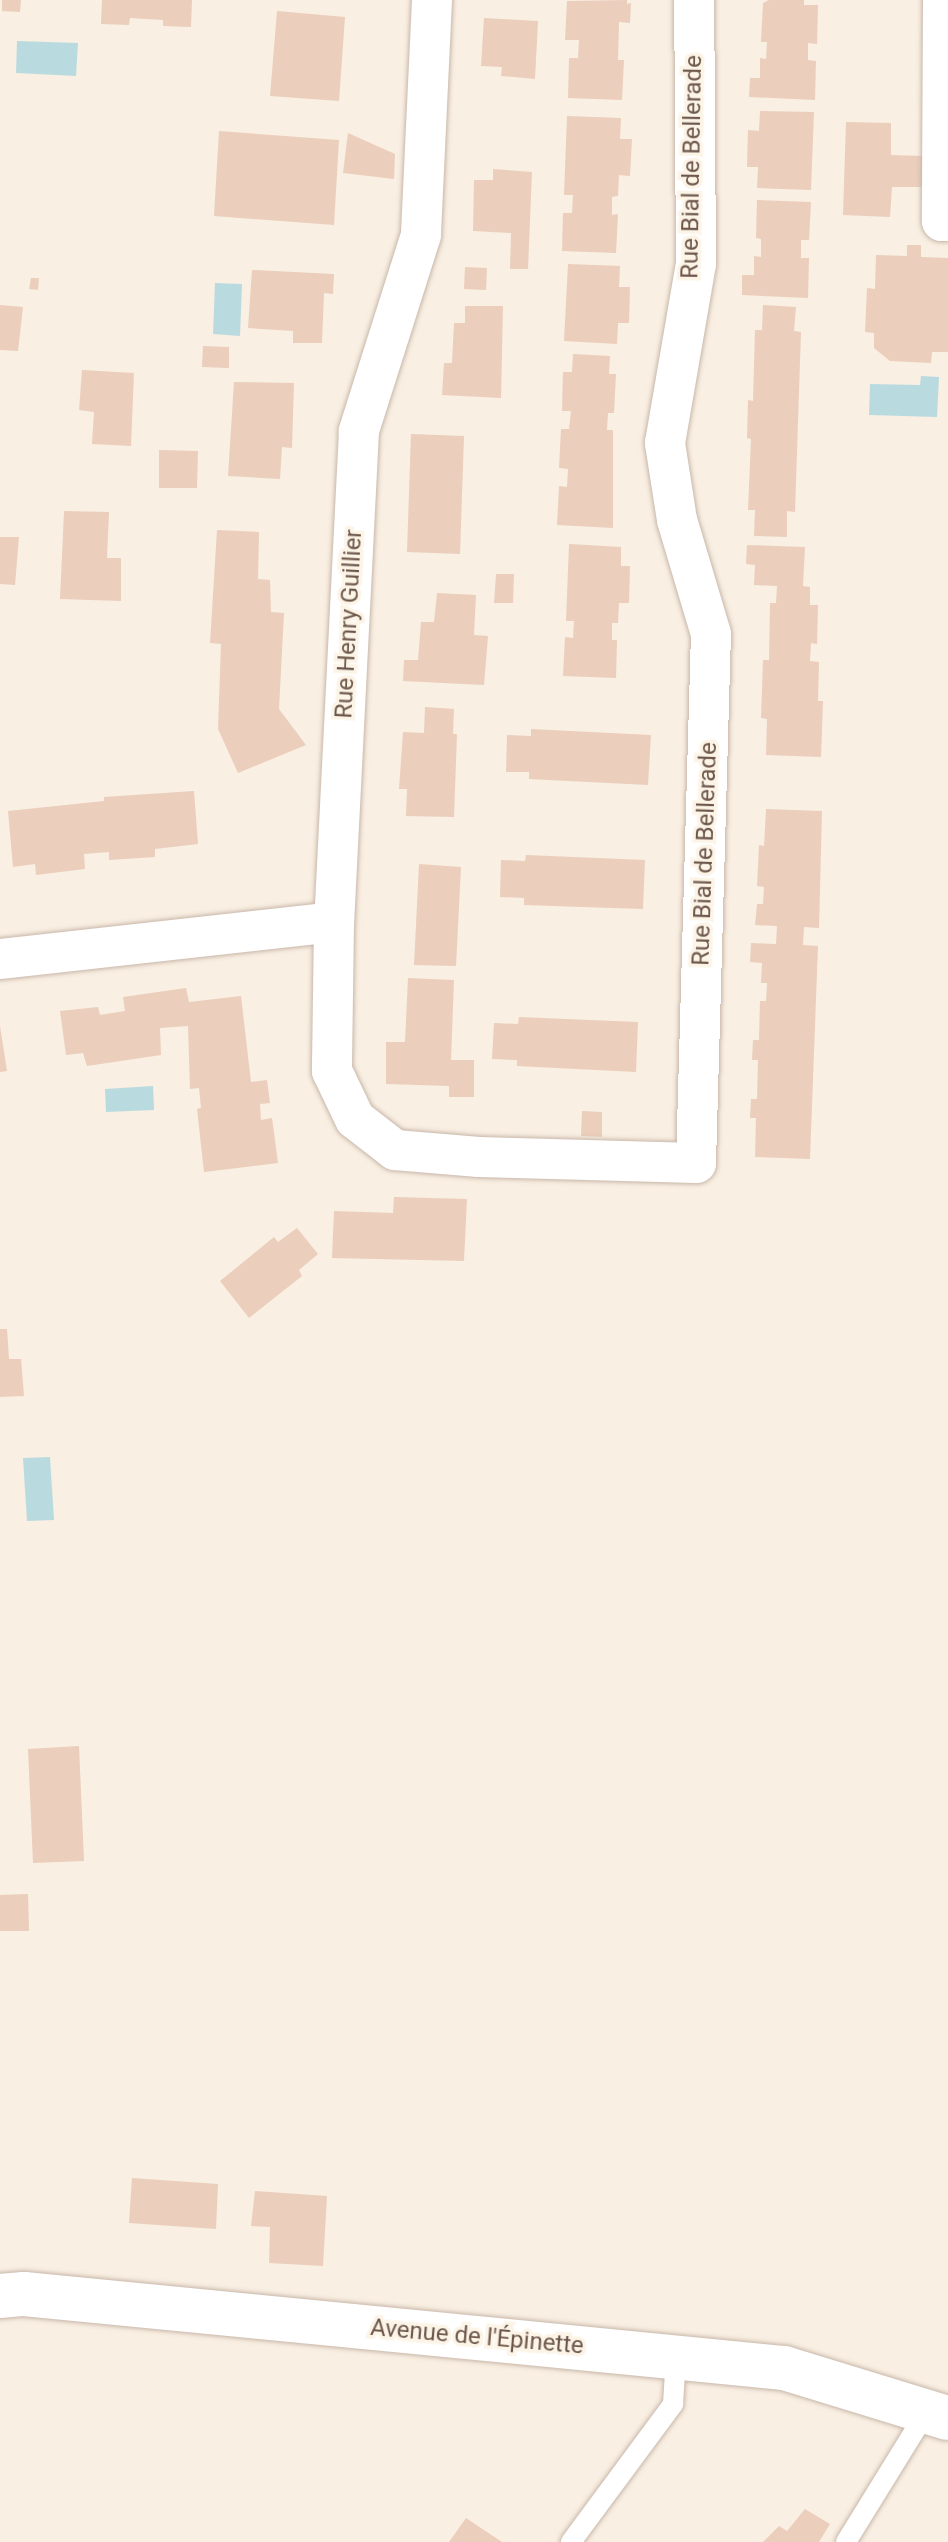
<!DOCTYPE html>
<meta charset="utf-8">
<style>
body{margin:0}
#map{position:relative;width:948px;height:2542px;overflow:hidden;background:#f9efe2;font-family:Roboto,sans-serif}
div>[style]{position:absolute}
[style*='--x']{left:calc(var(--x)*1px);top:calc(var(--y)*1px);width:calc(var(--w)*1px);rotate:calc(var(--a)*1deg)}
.water>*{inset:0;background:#b9dbdf}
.building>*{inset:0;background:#ebcebc}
.roads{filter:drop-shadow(0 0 2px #c8b7aa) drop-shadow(0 0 2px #c8b7aa)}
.lane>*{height:20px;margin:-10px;padding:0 10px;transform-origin:10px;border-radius:10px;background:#fff}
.street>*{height:40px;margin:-20px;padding:0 20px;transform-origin:20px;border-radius:20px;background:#fff}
.secondary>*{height:44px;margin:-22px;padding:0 22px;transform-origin:22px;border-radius:22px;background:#fff}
span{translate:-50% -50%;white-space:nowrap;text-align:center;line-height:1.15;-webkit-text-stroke:7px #fcf4e7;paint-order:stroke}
.street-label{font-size:24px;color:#6d574b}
</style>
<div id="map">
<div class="water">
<div style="clip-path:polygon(17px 41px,78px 43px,76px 76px,16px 73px)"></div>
<div style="clip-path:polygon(215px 283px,242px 284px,240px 336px,213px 334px)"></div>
<div style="clip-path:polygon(921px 376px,939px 377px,937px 417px,869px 415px,870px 384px,920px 385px)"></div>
<div style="clip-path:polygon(153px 1086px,154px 1110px,106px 1112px,105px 1089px)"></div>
<div style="clip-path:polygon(50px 1457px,54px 1520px,27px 1521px,23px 1458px)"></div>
</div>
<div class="building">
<div style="clip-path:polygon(2px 0,21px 0,20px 12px,2px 11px)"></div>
<div style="clip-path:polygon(102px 0,192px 0,191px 27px,163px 26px,163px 20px,130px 18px,129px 25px,101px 24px)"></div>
<div style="clip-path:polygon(627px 0,627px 4px,631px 3px,630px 23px,619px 22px,618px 60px,624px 60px,622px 100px,568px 98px,569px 58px,578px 58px,579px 40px,565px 40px,567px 1px)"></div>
<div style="clip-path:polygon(769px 0,804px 0,804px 5px,818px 5px,817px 44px,808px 43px,808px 60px,816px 61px,815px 100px,749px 97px,750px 78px,760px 78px,760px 58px,766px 59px,767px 42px,761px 42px,763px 3px)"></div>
<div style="clip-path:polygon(277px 11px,345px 17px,339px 101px,270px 96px)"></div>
<div style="clip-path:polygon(484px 18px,538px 21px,535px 79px,501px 76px,502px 67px,481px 66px)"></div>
<div style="clip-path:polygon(760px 111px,814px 112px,811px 190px,757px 188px,758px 167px,747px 167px,748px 130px,759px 131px)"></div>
<div style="clip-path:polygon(567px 116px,621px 118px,620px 139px,632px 139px,630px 176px,619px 175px,618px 196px,612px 197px,612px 215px,618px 214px,616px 253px,562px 251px,563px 213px,572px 213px,573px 195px,564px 195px)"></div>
<div style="clip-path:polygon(846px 122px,891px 123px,891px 155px,924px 156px,923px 187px,892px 187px,890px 217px,843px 215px)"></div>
<div style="clip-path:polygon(219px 131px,339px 140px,334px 225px,214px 216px)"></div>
<div style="clip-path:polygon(348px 133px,395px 154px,394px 179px,343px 173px)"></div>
<div style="clip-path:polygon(493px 169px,532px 172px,528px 269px,510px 269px,511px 233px,473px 231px,474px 180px,493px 180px)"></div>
<div style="clip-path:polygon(757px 200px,811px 202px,809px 240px,801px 240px,801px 258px,809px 258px,808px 298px,742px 295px,742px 275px,754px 275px,754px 256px,761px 257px,761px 239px,756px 238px)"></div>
<div style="clip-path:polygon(907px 245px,921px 245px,921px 257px,948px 258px,948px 352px,932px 352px,931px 363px,890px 361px,874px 348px,874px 333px,865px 332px,867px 288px,875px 289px,876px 255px,907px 256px)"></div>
<div style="clip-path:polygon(568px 264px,620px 266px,619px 287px,630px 287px,629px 323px,618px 323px,617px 344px,564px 341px)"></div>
<div style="clip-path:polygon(465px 267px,487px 268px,486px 290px,464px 289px)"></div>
<div style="clip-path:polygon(252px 270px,334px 274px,333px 294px,324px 293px,322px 343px,293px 343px,293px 331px,248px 328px)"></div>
<div style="clip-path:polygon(31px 278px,39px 278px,38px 290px,29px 289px)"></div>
<div style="clip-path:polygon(0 305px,23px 307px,18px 351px,0 350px)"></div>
<div style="clip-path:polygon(763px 305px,796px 307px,794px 331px,801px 332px,795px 512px,787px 511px,787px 537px,754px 536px,755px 510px,748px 510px,751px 439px,747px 438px,748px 400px,753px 401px,755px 330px,762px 330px)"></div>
<div style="clip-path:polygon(465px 306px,503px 306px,501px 398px,442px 395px,444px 363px,452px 363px,454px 323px,465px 323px)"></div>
<div style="clip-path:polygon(203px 346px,229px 347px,229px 368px,202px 367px)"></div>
<div style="clip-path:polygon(573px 354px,610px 356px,609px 374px,616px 374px,614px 413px,608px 413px,607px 430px,613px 430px,613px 528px,557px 525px,559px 486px,567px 487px,568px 469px,559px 468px,561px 429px,569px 429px,571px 411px,562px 411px,563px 372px,572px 372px)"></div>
<div style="clip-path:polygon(82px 370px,134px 373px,131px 446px,92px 444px,94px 412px,79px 410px)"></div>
<div style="clip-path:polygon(234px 382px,294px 383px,292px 448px,282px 447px,280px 479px,228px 476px)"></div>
<div style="clip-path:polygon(411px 434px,464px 436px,460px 554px,407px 552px)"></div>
<div style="clip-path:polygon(159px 450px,198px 451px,197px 488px,159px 488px)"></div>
<div style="clip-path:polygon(64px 511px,109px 512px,107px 558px,121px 558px,121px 601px,60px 599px)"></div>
<div style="clip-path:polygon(217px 530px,259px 532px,258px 579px,270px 580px,271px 612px,284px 613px,279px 709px,306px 745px,238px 773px,218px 729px,221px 644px,210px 643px)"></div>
<div style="clip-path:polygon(0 537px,19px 537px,15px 585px,0 584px)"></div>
<div style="clip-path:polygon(569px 544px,621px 547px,621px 566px,630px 566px,629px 603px,619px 603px,618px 623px,612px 623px,612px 640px,617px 640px,616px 678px,563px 676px,565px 637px,573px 638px,574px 621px,566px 621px)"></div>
<div style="clip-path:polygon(747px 545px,805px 547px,803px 586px,810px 587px,810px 605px,818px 605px,817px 644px,811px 643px,810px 661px,819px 662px,818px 701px,823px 701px,821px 757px,766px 755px,767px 719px,761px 718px,763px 660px,769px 660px,770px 603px,776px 603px,777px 586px,754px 585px,755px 565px,746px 564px)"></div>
<div style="clip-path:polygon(496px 574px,514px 574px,513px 603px,494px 603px)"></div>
<div style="clip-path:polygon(437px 593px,476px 595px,474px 635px,488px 636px,484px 685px,403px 681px,404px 660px,418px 660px,421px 622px,434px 622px)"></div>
<div style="clip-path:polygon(425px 707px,454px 709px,453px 734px,457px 734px,454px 817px,406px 816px,407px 789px,399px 789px,403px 732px,424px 733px)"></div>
<div style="clip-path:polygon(531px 729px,651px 735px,648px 785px,529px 779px,529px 772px,506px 772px,507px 735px,531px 736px)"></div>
<div style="clip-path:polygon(194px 791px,198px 844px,155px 849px,155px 857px,109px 860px,109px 852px,84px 854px,85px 869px,36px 875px,35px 864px,13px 867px,8px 811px,104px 801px,104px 797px)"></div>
<div style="clip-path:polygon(766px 809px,822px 811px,819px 928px,804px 927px,803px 945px,818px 946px,810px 1159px,755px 1157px,756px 1118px,750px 1118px,751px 1099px,757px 1099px,758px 1060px,752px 1060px,753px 1040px,759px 1040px,760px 1001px,766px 1001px,767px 983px,761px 983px,762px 963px,750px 962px,751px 943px,776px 944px,777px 926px,755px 925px,757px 904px,763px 904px,764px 887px,757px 886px,759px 845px,764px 846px)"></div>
<div style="clip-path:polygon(526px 855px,645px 860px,643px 909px,524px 905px,524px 898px,500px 897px,501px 860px,525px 861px)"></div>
<div style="clip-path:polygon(419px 864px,461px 867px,456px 966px,414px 965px)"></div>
<div style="clip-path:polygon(408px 978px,454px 980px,451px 1060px,474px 1060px,474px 1097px,449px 1097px,449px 1086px,386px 1084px,386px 1042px,405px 1042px)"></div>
<div style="clip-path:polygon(186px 988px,189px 1002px,241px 996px,251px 1082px,267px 1080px,270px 1103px,260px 1104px,261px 1120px,272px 1118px,278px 1163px,204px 1172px,197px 1109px,201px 1108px,199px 1088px,190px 1089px,188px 1026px,160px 1028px,161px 1055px,87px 1066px,83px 1053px,66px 1055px,60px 1011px,98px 1007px,100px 1015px,125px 1011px,123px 997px)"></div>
<div style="clip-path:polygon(519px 1017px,638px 1022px,636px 1072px,517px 1066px,517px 1060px,492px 1059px,494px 1023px,518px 1024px)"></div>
<div style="clip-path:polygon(0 1026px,7px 1071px,0 1072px)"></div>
<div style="clip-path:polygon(582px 1111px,602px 1112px,602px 1137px,581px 1136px)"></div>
<div style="clip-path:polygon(394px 1197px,467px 1199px,464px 1261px,332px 1258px,334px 1211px,393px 1213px)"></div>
<div style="clip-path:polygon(297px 1228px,318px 1254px,299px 1270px,302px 1276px,249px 1318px,220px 1281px,274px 1237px,278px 1242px)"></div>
<div style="clip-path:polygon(0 1329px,7px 1329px,9px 1359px,21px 1359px,24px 1396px,0 1397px)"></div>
<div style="clip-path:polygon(79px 1746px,84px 1861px,33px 1863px,28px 1749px)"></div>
<div style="clip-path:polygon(28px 1894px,29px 1931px,0 1931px,0 1895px)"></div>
<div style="clip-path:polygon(132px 2178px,218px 2184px,216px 2229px,129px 2223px)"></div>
<div style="clip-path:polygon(255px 2191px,327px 2196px,323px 2266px,269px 2263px,270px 2227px,251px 2226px)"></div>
<div style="clip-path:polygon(805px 2509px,830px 2524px,819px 2542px,763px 2542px,779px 2526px,787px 2531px)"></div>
<div style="clip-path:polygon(466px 2518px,502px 2542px,449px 2542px)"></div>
</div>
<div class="roads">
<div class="lane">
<div style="--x:571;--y:2542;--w:172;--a:-53.5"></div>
<div style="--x:673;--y:2404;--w:48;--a:-86.4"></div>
<div style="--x:846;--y:2542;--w:154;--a:-58.3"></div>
</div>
<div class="street">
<div style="--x:432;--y:0;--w:235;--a:92.7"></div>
<div style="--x:421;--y:235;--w:206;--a:107.6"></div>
<div style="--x:359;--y:431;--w:492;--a:92.9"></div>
<div style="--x:334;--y:922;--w:149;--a:90.8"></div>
<div style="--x:332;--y:1071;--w:53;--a:64.4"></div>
<div style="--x:355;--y:1119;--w:51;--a:37.8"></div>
<div style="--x:395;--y:1150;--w:84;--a:4.8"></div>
<div style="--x:479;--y:1157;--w:217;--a:1.6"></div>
<div style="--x:696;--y:1163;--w:529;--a:-88.38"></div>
<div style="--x:711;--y:634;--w:119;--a:-106.6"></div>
<div style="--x:677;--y:520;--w:78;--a:-98.9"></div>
<div style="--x:665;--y:443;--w:182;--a:-80.2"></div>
<div style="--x:696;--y:264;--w:264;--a:-90.4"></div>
<div style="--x:943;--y:0;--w:221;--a:90.3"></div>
<div style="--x:942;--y:221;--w:6;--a:0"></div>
<div style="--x:0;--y:959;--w:336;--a:-6.3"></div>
</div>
<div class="secondary">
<div style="--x:0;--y:2296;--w:24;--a:-5"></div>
<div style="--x:24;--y:2294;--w:764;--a:5.56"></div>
<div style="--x:784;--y:2368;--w:171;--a:17"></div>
</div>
</div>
<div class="street-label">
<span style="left:692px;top:167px;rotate:-89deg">Rue Bial de Bellerade</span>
<span style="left:349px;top:624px;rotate:-87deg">Rue Henry Guillier</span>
<span style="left:705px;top:854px;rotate:-88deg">Rue Bial de Bellerade</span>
<span style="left:477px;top:2337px;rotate:5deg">Avenue de l'Épinette</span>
</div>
</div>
